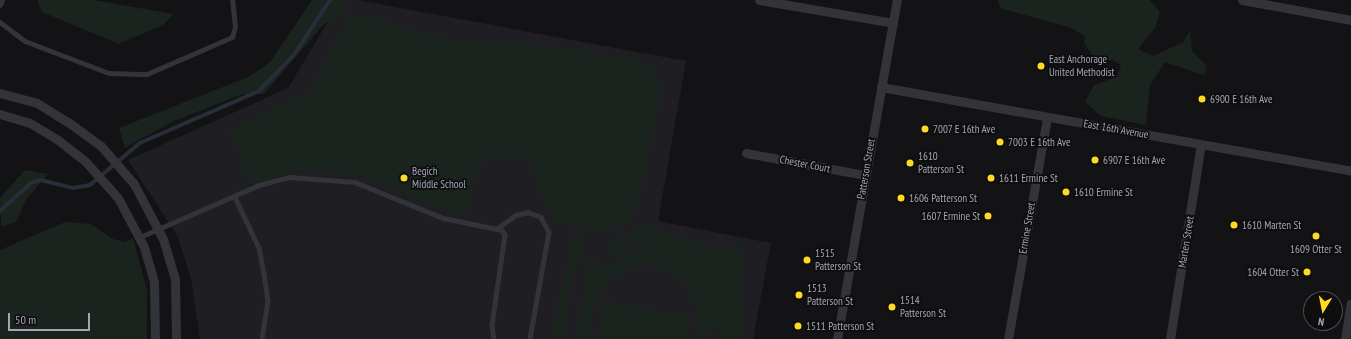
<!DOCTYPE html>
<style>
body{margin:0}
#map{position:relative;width:1351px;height:339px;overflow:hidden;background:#131214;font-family:"PT Sans Narrow",sans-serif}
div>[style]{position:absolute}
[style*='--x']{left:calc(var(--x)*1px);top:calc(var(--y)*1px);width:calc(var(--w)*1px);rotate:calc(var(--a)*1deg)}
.built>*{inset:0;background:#1f1e22}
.green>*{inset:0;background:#1a231d}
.stream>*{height:3.5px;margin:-1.75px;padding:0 1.75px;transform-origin:1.75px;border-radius:1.75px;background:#282e39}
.lane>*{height:4.5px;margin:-2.25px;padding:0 2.25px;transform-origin:2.25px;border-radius:2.25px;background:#33333a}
.street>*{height:9px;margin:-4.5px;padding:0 4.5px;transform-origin:4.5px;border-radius:4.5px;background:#33333a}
.dots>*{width:11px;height:11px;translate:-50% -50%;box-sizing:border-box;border:2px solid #0e0e0f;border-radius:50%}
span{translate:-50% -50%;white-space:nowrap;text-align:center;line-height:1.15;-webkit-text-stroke:3.5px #0e0e0f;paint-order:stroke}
.poi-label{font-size:11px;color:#a3a5b6}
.left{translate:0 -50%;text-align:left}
.right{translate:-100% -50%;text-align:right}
.street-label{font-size:11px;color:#a3a5b6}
.north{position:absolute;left:1303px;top:291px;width:40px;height:40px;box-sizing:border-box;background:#0e0e0f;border:1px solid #4a4a52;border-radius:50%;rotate:190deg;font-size:11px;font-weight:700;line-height:16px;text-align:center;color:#a3a5b6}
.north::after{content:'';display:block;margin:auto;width:14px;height:18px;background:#ffda20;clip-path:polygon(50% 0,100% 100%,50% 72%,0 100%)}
.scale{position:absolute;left:8px;top:313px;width:82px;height:18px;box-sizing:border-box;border:2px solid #a3a5b6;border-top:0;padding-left:5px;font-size:12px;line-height:14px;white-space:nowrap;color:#a3a5b6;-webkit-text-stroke:3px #0e0e0f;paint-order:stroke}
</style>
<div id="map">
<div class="built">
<div style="clip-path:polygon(341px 0,357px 0,686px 61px,658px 221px,771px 243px,753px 339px,200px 339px,191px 279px,178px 237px,128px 160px,288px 88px)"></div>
</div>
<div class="green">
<div style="clip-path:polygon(37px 0,93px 0,174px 14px,163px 25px,119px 44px,42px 12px)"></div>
<div style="clip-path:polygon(312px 0,350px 0,345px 13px,324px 24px,264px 94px,243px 94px,174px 121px,125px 148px,119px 128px,248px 77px,270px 62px)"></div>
<div style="clip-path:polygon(998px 0,1150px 0,1160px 12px,1155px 28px,1138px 49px,1153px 56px,1183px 42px,1190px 30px,1192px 51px,1207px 66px,1204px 75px,1165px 62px,1150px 85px,1146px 125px,1101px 116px,1085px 102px,1094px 85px,1117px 77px,1121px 65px,1112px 60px,1098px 63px,1084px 43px,1085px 36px,1071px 28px,1000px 8px)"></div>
<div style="clip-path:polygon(363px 14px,421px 33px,471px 42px,553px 45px,637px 60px,650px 67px,660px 81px,660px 103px,637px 209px,626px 223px,613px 230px,598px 230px,558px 224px,542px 203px,529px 159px,491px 158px,476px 171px,468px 218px,438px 210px,391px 187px,347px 173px,304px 171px,249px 184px,229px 131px,308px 92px,344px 25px,353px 16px)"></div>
<div style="clip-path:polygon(25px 170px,48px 174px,26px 200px,16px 222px,1px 227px,0 198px)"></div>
<div style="clip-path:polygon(65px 222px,91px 224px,113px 239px,125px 242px,133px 238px,147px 290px,147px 339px,0 339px,0 250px)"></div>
<div style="clip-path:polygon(638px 224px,710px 245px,746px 247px,741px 273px,742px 339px,718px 339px,720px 329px,711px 327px,708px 339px,695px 339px,697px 310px,688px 289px,667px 271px,644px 266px,631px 268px,612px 279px,596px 302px,589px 339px,575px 339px,589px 257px,603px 260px,602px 268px,628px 254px,649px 252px,646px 247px,633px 248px,607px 258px,610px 240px,625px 237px)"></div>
<div style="clip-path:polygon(572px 233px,586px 235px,582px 262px,576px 262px,563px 339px,551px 339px)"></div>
<div style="clip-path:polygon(603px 301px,692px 316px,688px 339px,596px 339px)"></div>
</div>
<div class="stream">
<div style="--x:0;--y:211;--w:42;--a:-42.1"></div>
<div style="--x:31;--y:183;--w:10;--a:-17"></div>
<div style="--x:41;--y:180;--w:33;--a:14"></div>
<div style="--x:73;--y:188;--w:17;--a:-10"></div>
<div style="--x:90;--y:185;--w:65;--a:-40"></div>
<div style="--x:140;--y:143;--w:130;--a:-23.6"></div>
<div style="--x:259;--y:91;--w:50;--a:-45.8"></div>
<div style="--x:294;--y:55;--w:66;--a:-56.8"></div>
</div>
<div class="lane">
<div style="--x:0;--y:5;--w:5;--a:-68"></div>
<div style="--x:0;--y:22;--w:31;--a:37"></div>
<div style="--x:25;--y:41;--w:90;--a:20.9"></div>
<div style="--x:109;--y:73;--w:38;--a:2"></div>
<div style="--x:147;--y:74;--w:93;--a:-23.5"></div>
<div style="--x:232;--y:37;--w:10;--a:-73"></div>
<div style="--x:235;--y:27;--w:27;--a:-96"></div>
<div style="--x:235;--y:197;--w:56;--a:64.8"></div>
<div style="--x:259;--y:248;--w:25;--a:79"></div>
<div style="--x:264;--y:273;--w:28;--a:82"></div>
<div style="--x:268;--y:301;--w:38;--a:99"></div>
<div style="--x:496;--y:229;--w:24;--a:-35"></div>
<div style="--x:516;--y:215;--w:12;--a:-14"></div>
<div style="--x:528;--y:212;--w:14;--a:21"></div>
<div style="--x:541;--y:217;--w:17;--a:62"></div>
<div style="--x:549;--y:232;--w:109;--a:100.1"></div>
<div style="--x:140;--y:237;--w:130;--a:-23.6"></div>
<div style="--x:259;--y:185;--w:31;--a:-15"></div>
<div style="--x:289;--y:177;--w:66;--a:4.3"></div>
<div style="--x:355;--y:182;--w:95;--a:22.2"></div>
<div style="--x:443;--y:218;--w:60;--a:11.5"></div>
<div style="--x:502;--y:230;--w:6;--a:59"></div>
<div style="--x:505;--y:235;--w:91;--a:98.2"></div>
<div style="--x:492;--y:325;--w:14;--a:82"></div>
</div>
<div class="street">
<div style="--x:759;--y:0;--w:136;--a:9.7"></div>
<div style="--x:1242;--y:0;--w:111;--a:10.4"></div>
<div style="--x:881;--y:87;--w:477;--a:10.1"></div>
<div style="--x:0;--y:93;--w:38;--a:15"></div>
<div style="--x:37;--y:103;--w:36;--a:32"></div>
<div style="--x:68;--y:122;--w:41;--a:36"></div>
<div style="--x:101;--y:146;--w:50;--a:49"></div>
<div style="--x:134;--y:184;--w:62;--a:62.2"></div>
<div style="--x:163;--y:239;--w:42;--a:73.3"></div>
<div style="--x:175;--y:279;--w:60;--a:89"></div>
<div style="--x:0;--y:114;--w:31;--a:17"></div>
<div style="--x:30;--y:123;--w:33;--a:31"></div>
<div style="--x:58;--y:140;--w:34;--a:38"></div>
<div style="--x:85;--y:161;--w:50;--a:48.3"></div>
<div style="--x:118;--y:198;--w:55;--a:62"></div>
<div style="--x:144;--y:247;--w:37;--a:74"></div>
<div style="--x:154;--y:283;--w:56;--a:89"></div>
<div style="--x:746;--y:153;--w:121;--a:10.5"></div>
<div style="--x:837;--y:339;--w:344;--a:-80"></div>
<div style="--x:1008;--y:339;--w:225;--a:-80"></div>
<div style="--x:1170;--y:339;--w:197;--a:-81"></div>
<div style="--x:1345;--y:339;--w:36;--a:-81"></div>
</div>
<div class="dots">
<div style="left:1041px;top:66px;background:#ffda20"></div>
<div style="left:1202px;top:99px;background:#ffda20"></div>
<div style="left:925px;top:129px;background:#ffda20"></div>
<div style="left:1000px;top:142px;background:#ffda20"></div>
<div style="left:1095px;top:160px;background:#ffda20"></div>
<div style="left:910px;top:163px;background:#ffda20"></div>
<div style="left:404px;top:178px;background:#ffda20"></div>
<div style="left:991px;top:178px;background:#ffda20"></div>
<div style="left:1066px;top:192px;background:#ffda20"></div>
<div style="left:901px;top:198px;background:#ffda20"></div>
<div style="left:988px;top:216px;background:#ffda20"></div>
<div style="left:1234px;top:225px;background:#ffda20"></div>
<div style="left:1316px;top:236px;background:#ffda20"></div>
<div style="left:807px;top:260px;background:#ffda20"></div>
<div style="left:1307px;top:272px;background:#ffda20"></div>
<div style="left:799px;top:295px;background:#ffda20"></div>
<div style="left:892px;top:307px;background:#ffda20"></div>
<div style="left:798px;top:326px;background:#ffda20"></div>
</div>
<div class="poi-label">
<span class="left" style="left:1049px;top:66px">East Anchorage<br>United Methodist</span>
<span class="left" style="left:1210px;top:99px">6900 E 16th Ave</span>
<span class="left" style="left:933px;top:129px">7007 E 16th Ave</span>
<span class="left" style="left:1008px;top:142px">7003 E 16th Ave</span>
<span class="left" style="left:918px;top:163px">1610<br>Patterson St</span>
<span class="left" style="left:1103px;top:160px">6907 E 16th Ave</span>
<span class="left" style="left:412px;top:178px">Begich<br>Middle School</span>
<span class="left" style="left:999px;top:178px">1611 Ermine St</span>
<span class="left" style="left:1074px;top:192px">1610 Ermine St</span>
<span class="left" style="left:909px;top:198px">1606 Patterson St</span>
<span class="right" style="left:980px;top:216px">1607 Ermine St</span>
<span class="left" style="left:1242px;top:225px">1610 Marten St</span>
<span style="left:1316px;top:249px">1609 Otter St</span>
<span class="left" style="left:815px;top:260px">1515<br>Patterson St</span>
<span class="right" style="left:1299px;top:272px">1604 Otter St</span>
<span class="left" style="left:807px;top:295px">1513<br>Patterson St</span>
<span class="left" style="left:900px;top:307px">1514<br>Patterson St</span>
<span class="left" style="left:806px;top:326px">1511 Patterson St</span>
</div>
<div class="street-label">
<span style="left:1116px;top:129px;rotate:10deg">East 16th Avenue</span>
<span style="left:805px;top:164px;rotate:11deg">Chester Court</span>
<span style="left:866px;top:169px;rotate:-80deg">Patterson Street</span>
<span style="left:1027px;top:228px;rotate:-80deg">Ermine Street</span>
<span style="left:1186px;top:242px;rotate:-81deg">Marten Street</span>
</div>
<div class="north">N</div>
<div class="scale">50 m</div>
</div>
